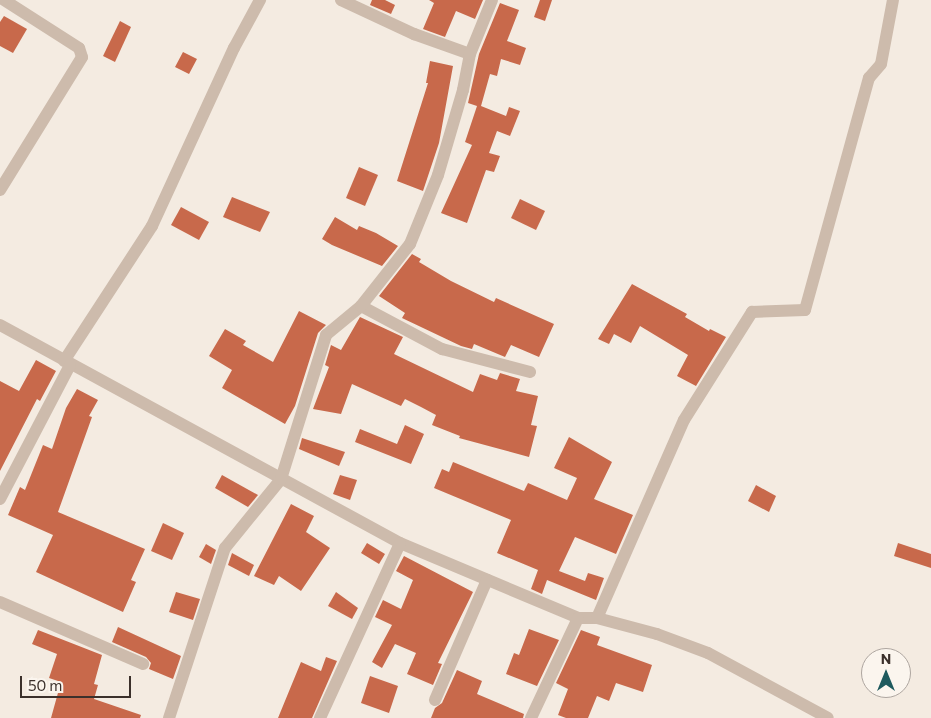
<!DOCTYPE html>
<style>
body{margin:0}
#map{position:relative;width:931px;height:718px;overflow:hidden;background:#f4ebe1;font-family:Commissioner,sans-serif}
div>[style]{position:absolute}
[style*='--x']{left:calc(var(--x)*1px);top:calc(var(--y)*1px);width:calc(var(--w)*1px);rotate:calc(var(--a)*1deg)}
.building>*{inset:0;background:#c8694b}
.minor>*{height:12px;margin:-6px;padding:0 6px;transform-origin:6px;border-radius:6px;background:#cdbbac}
span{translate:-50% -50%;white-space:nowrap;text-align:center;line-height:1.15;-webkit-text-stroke:4.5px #fbf5ee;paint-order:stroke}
.north{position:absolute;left:861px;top:648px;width:50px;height:50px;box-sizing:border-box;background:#fbf5ee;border:1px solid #aea6a0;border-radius:50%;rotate:0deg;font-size:14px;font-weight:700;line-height:20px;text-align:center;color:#3b302b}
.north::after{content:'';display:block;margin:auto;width:18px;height:22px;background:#1f5a5e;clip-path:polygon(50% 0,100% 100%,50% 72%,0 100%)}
.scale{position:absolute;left:20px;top:676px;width:111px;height:22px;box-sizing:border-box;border:2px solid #3b302b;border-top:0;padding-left:6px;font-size:15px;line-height:18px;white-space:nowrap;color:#3b302b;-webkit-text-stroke:4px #fbf5ee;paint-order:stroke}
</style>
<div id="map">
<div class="building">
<div style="clip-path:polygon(372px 0,385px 0,395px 5px,391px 14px,370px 5px)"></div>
<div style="clip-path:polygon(429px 0,483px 0,475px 19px,456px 11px,445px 37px,423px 29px,434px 3px)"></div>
<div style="clip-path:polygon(540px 0,552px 0,545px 21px,534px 17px)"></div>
<div style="clip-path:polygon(500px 3px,519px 10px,507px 41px,526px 48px,520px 65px,501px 59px,497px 76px,490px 74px,481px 106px,506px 116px,509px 107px,520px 111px,510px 136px,497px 131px,489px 153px,500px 156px,494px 172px,486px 170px,467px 223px,441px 213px,472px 145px,465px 142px,477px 106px,468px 103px,479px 54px)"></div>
<div style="clip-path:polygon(4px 16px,27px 29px,13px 53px,0 46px,0 22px)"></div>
<div style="clip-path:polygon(120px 21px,131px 27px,115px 62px,103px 56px)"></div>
<div style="clip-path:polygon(183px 52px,197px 59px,189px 74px,175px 67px)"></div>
<div style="clip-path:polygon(430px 61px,453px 66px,439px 143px,423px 191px,397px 181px,428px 83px,426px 83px)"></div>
<div style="clip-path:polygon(359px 167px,378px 175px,365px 206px,346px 198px)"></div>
<div style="clip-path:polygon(232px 197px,270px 212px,260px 232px,223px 217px)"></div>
<div style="clip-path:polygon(520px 199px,545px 211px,536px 230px,511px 218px)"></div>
<div style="clip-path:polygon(181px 207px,209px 222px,199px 240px,171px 225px)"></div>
<div style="clip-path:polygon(335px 217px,357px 230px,359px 226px,376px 233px,398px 246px,382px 266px,332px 245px,322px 239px)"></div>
<div style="clip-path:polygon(412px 254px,421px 259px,419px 262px,451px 281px,494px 302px,496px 298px,554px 324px,539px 357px,511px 345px,505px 357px,474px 344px,472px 349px,461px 346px,402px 318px,405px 313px,379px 296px)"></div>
<div style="clip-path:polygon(632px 284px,687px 314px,685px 317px,709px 331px,710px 329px,726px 337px,696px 386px,677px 376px,688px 355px,640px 326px,631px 343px,614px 334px,609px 344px,598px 339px)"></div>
<div style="clip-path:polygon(299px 311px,326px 325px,318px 333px,295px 406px,285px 424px,222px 388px,232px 370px,209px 356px,225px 329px,246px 341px,243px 345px,273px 362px)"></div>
<div style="clip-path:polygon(360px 317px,403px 337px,394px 354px,473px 392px,480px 374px,497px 380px,500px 373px,520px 379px,516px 391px,538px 396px,531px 425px,537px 426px,529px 457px,459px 438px,460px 436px,432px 425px,436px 415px,421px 407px,405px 399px,401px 406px,352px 384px,341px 414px,313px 409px,329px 367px,325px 365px,331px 345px,341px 350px)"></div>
<div style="clip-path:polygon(36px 360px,56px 371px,40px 401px,37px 399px,0 471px,0 381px,19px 391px)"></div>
<div style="clip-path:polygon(77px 389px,98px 400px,89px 416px,92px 417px,58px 512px,145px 549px,131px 580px,136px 582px,123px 612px,36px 572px,53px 535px,8px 515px,20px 487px,25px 490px,43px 445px,52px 449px,66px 408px)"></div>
<div style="clip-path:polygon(405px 425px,424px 434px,411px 464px,355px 442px,360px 429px,397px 444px)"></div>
<div style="clip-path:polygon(569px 437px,612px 462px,594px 499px,633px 515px,616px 554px,575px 537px,559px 571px,585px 581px,588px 573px,604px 578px,596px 600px,547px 580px,542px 594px,531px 589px,538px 570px,497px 553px,511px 520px,434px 488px,442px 469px,449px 472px,453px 462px,524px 491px,528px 483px,567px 500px,577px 478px,554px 468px)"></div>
<div style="clip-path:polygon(302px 438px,345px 452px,339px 466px,299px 449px)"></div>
<div style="clip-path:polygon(222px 475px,258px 495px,248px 507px,215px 488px)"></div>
<div style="clip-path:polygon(340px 475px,357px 480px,350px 500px,333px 494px)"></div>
<div style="clip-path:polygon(756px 485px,776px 496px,769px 512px,748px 501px)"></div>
<div style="clip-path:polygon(291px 504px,314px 516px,306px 532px,330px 548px,301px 591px,279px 576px,274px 585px,254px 576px)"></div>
<div style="clip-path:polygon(163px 523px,184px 533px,172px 560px,151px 551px)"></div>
<div style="clip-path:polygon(367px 543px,385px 554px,379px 564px,361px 553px)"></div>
<div style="clip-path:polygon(898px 543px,931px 554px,931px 568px,894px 556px)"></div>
<div style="clip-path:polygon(206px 544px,216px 550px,211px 564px,199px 557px)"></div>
<div style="clip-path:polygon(232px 553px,254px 565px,249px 576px,228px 565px)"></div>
<div style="clip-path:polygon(404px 556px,473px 592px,438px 663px,442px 664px,433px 685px,407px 674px,416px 653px,395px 644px,382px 668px,372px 662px,392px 625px,375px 617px,383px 600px,401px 609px,413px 580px,396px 571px)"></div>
<div style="clip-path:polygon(176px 592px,200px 599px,193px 620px,169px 612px)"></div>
<div style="clip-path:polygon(336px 592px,358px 608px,352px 619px,328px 606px)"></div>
<div style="clip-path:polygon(118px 627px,181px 656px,173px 679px,149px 669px,151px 663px,146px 657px,112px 642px)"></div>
<div style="clip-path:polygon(529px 629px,559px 640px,537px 686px,506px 674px,514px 653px,519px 655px)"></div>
<div style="clip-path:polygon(38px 630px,102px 655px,94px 684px,98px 685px,94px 699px,141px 715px,140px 718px,51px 718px,61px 682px,49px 678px,57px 654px,32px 644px)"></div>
<div style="clip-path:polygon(581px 630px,600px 637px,597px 645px,652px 665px,643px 692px,616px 683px,609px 701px,597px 696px,588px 718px,566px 718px,558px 715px,568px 689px,556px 683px)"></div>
<div style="clip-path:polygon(326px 657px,337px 661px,312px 718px,278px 718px,301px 662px,321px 671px)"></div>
<div style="clip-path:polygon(457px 670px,482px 681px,477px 694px,524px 714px,523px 718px,431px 718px,435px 708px,442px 703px)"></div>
<div style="clip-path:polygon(370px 676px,398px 686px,389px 713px,361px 703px)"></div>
</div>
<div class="minor">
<div style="--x:341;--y:0;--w:81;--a:25"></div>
<div style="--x:414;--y:34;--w:59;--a:19.7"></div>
<div style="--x:0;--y:190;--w:156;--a:-58.3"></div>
<div style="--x:82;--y:57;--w:9;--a:-108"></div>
<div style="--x:79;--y:48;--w:89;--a:-147.4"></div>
<div style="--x:361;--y:306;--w:92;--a:28"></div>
<div style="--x:442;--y:349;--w:91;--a:14.6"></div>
<div style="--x:0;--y:325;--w:456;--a:28.6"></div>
<div style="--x:400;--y:543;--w:193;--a:22.8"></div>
<div style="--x:578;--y:618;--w:19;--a:0"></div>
<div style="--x:597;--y:618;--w:62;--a:14.9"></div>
<div style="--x:657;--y:634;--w:54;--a:20.4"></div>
<div style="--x:708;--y:653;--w:136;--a:28.4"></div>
<div style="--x:64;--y:361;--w:161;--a:-56.9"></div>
<div style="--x:152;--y:226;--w:196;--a:-65.3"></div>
<div style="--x:234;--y:48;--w:55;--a:-61.6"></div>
<div style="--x:0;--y:499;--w:151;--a:-62.4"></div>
<div style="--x:0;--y:602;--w:156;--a:23.4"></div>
<div style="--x:597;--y:618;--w:216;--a:-66.3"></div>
<div style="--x:684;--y:420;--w:128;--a:-57.8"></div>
<div style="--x:752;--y:312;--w:53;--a:-2.2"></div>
<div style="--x:805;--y:310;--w:241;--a:-74.6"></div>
<div style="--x:869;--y:78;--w:18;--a:-49"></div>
<div style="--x:881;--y:64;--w:65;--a:-79.4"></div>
<div style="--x:435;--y:700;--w:131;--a:-66.6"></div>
<div style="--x:169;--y:718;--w:179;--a:-71.8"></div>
<div style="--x:225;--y:548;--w:89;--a:-50.9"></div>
<div style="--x:281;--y:479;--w:151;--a:-72.6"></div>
<div style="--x:326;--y:335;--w:45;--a:-39.6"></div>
<div style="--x:361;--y:306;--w:79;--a:-51.7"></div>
<div style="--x:410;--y:244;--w:74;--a:-67.9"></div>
<div style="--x:438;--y:175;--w:89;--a:-73.6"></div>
<div style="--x:463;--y:90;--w:37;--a:-79"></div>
<div style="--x:470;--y:54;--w:58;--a:-67.8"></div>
<div style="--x:320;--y:718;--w:192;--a:-65.4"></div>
<div style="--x:531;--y:718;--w:110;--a:-64.8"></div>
</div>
<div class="north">N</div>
<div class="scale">50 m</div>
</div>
